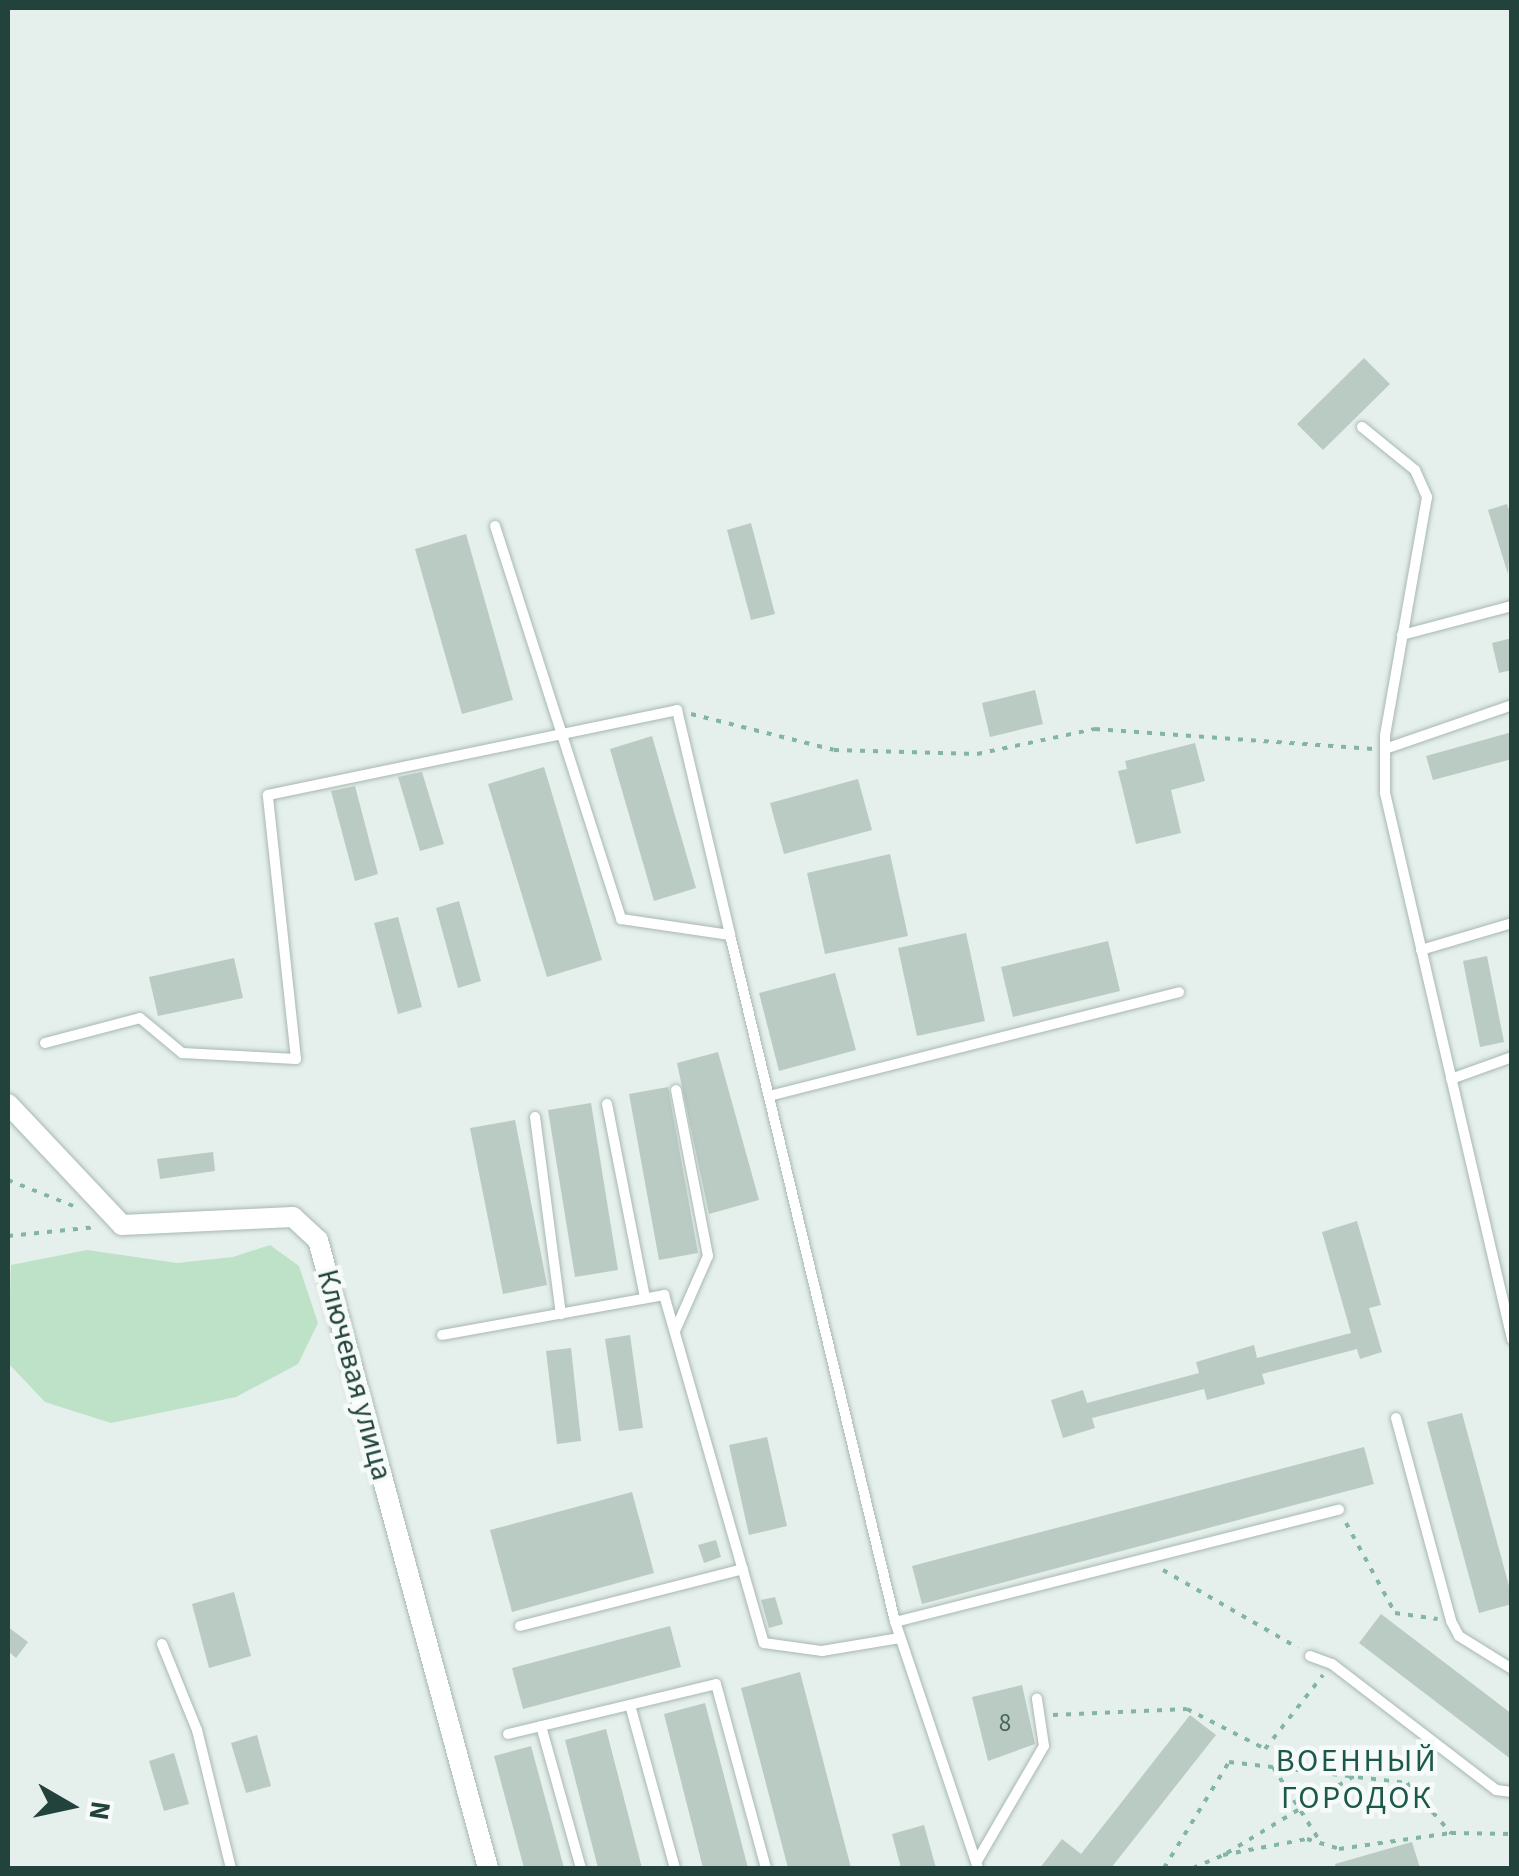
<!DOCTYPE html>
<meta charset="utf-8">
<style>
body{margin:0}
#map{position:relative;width:1519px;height:1876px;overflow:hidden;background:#e5efeb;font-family:"Source Sans 3",sans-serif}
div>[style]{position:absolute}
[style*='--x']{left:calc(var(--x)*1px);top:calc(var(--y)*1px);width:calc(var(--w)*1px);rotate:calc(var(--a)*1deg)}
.green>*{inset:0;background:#bde2c8}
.building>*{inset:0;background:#bacbc4}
.path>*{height:4px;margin-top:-2px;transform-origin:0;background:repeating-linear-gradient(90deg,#83b5a7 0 5px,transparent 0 13px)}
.roads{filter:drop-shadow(0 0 2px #a7b8b3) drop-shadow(0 0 2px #a7b8b3)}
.service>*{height:10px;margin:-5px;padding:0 5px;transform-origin:5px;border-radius:5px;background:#fff}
.minor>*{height:20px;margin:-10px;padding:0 10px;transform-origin:10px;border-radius:10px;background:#fff}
span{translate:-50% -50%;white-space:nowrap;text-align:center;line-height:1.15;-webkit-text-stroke:9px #f6fbf9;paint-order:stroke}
.number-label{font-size:25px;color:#48655d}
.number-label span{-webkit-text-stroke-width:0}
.street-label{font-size:30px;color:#22433b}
.neighbourhood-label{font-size:32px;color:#1c584b;letter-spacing:2.5px}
.frame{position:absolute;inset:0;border:10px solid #22433b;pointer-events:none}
.north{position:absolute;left:20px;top:1756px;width:100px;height:100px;-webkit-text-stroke:8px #f6fbf9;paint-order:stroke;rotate:99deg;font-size:28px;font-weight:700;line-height:40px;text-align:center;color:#22433b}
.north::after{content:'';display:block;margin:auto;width:35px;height:45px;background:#22433b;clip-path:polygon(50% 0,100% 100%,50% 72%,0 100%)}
</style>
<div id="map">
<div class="green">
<div style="clip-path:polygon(270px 1245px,299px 1266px,318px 1323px,298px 1364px,236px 1397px,111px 1423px,45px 1402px,8px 1363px,11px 1265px,87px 1250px,177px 1263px,233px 1257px)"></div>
</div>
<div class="building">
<div style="clip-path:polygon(1364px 358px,1390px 384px,1323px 450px,1297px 424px)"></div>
<div style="clip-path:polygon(1507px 504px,1512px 518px,1508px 574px,1488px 510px)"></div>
<div style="clip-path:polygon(751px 523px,775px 614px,751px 620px,727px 530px)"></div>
<div style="clip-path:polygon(466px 534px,513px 700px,462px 714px,415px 549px)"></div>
<div style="clip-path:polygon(1512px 638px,1512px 670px,1499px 673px,1492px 643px)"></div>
<div style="clip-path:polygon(1035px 690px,1043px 724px,990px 737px,982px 703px)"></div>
<div style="clip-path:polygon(1512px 732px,1512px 759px,1433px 780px,1426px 756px)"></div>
<div style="clip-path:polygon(652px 736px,696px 888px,654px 901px,610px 749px)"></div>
<div style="clip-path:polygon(1195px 743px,1205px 781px,1171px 790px,1181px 833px,1136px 844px,1118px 771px,1127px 769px,1125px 761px)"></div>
<div style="clip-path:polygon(544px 767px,602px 960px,547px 977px,488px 784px)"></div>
<div style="clip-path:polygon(422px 772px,444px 844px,420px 851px,398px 777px)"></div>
<div style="clip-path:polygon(858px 779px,872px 830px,784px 854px,770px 803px)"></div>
<div style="clip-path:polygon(355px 786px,378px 874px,355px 881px,331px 791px)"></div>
<div style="clip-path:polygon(890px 854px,908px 936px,825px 954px,807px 873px)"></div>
<div style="clip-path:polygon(459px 901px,481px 981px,458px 988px,436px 908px)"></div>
<div style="clip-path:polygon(398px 917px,422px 1007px,398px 1014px,374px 923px)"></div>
<div style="clip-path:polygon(966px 933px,985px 1021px,917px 1036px,898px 948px)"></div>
<div style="clip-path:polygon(1108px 941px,1120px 991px,1013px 1017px,1001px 967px)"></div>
<div style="clip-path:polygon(1487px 956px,1504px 1042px,1480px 1047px,1463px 961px)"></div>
<div style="clip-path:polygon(234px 958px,243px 998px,158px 1016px,149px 977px)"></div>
<div style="clip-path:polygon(835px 973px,856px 1050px,779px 1071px,759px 993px)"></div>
<div style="clip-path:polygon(718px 1052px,759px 1200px,709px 1214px,677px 1063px)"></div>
<div style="clip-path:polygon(668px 1087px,698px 1253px,659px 1260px,629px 1094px)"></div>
<div style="clip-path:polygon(591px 1103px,618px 1270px,575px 1277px,548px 1110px)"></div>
<div style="clip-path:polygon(515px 1120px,547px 1285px,503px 1294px,470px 1128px)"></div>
<div style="clip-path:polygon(213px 1152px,215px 1171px,160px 1179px,157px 1159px)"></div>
<div style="clip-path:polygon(1357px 1221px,1381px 1305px,1369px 1308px,1382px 1352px,1360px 1359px,1357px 1349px,1262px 1374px,1265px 1384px,1207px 1400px,1204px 1389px,1092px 1418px,1095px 1428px,1063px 1438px,1051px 1400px,1083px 1390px,1087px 1403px,1199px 1373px,1196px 1362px,1254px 1345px,1257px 1358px,1351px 1333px,1322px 1232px)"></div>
<div style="clip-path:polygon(630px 1335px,643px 1428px,619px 1431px,605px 1339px)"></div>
<div style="clip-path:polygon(571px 1348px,581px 1441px,557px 1444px,546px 1351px)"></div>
<div style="clip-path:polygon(1462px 1413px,1512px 1597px,1512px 1604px,1479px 1613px,1427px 1422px)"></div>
<div style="clip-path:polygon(767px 1437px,787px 1526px,749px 1535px,729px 1445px)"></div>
<div style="clip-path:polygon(1364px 1447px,1374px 1484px,922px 1604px,912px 1566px)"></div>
<div style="clip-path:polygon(632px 1492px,654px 1573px,512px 1612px,490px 1530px)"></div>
<div style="clip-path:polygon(716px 1540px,721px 1557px,704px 1563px,698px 1545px)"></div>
<div style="clip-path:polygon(234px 1592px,251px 1656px,209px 1668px,192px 1604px)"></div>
<div style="clip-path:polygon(775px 1597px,783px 1624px,769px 1628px,761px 1600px)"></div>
<div style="clip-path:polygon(1381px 1614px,1512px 1714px,1512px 1760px,1359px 1643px)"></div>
<div style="clip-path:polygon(670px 1626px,681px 1667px,523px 1709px,512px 1668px)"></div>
<div style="clip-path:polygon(8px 1627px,28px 1642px,16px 1658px,8px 1651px)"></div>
<div style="clip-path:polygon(800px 1672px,851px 1868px,788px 1868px,741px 1688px)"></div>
<div style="clip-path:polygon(1022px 1685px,1035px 1744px,988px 1761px,972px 1697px)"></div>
<div style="clip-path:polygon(705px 1703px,748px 1868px,703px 1868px,664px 1714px)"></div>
<div style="clip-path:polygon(1190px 1715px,1216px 1735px,1111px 1868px,1040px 1868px,1062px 1839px,1081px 1854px)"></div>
<div style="clip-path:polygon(606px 1729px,642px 1868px,598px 1868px,565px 1740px)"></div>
<div style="clip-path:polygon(257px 1735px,271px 1786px,246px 1793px,231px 1743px)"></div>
<div style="clip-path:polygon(531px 1746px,564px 1868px,524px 1868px,494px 1756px)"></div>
<div style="clip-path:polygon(174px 1753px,189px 1804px,164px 1811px,149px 1761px)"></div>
<div style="clip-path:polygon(924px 1825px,936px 1868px,901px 1868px,892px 1834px)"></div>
<div style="clip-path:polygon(1412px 1842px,1420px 1868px,1336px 1868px,1335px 1864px)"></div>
</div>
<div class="path">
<div style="--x:691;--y:714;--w:147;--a:14.1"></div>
<div style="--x:834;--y:750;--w:143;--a:1.6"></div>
<div style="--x:977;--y:754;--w:121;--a:-12"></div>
<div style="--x:1095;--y:729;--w:279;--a:4.1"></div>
<div style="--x:8;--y:1180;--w:73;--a:21.7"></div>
<div style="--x:8;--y:1236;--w:89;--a:-5.8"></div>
<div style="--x:1346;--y:1523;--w:102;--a:61.4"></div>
<div style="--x:1395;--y:1613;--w:43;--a:7.9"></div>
<div style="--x:1163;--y:1570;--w:156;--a:30"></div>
<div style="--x:1053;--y:1715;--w:134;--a:-2.6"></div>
<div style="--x:1187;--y:1709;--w:88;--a:27.1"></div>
<div style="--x:1265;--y:1749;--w:94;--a:-51.9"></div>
<div style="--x:1273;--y:1767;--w:90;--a:57.7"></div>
<div style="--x:1227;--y:1853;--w:151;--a:-31.2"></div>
<div style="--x:1164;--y:1868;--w:124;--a:-58.5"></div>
<div style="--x:1229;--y:1762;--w:179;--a:6.7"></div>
<div style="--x:1407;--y:1783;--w:67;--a:48.7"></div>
<div style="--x:1193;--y:1868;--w:33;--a:-23"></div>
<div style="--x:1223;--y:1855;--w:86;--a:-10.8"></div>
<div style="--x:1307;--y:1839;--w:34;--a:17"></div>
<div style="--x:1339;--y:1849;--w:113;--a:-8.1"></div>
<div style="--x:1451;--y:1833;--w:61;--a:0.9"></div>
</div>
<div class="roads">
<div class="service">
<div style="--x:1362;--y:427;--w:68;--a:39.1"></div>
<div style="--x:1415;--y:470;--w:30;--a:66"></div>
<div style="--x:1427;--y:497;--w:243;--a:100"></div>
<div style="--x:1385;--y:736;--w:57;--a:90"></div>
<div style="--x:1385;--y:793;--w:561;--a:76.91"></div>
<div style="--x:495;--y:526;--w:413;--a:72.2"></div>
<div style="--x:621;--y:919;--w:110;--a:8.4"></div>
<div style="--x:730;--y:935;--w:707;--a:76.49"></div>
<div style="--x:1402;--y:635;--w:114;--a:-14.8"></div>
<div style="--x:1385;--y:749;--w:134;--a:-19.1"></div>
<div style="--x:1421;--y:950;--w:95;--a:-16.5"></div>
<div style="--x:45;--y:1043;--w:98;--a:-14.7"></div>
<div style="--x:140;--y:1018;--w:55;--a:39.8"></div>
<div style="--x:182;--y:1053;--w:114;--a:3"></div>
<div style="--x:296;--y:1059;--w:265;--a:-96.1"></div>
<div style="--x:268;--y:795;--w:418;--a:-11.7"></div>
<div style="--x:677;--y:710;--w:231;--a:76.7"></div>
<div style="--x:1451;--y:1079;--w:65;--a:-19.8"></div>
<div style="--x:769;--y:1096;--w:423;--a:-14.2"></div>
<div style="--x:607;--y:1104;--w:198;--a:78.9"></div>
<div style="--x:535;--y:1117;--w:199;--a:82.5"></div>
<div style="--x:675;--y:1331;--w:82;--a:-66.3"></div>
<div style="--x:708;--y:1256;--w:169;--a:-100.9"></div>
<div style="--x:442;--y:1335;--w:226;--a:-10.2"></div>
<div style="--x:664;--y:1295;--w:362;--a:74"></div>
<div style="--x:764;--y:1643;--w:59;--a:7.9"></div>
<div style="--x:822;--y:1651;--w:79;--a:-9.5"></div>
<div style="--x:1396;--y:1418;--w:210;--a:74.8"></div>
<div style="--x:1451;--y:1621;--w:17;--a:62"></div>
<div style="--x:1459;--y:1636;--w:62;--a:31.9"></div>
<div style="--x:520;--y:1626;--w:230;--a:-14.3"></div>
<div style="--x:162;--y:1644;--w:93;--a:67.9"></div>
<div style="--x:197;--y:1730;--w:142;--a:76.2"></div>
<div style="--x:1310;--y:1656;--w:23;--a:20"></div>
<div style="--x:1332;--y:1664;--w:207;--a:37.5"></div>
<div style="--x:1496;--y:1790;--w:16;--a:7"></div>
<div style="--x:630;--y:1705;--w:169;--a:74.6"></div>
<div style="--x:541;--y:1726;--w:148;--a:74.3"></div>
<div style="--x:508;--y:1734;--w:214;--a:-13.5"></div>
<div style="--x:716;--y:1684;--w:191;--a:74.8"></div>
<div style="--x:977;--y:1861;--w:133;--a:-59.8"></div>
<div style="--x:1044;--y:1746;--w:48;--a:-98.5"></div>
<div style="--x:978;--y:1868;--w:260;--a:-108.6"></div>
<div style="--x:895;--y:1622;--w:458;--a:-14.2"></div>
</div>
<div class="minor">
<div style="--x:8;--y:1104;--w:166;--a:46.7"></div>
<div style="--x:122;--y:1225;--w:171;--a:-2.7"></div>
<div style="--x:293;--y:1217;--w:34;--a:43"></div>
<div style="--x:318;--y:1240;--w:651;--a:74.85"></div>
</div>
</div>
<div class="number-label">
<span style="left:1005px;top:1723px">8</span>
</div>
<div class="street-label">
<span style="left:354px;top:1375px;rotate:75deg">Ключевая улица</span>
</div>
<div class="neighbourhood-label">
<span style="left:1357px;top:1780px">ВОЕННЫЙ<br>ГОРОДОК</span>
</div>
<div class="frame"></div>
<div class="north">N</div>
</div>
